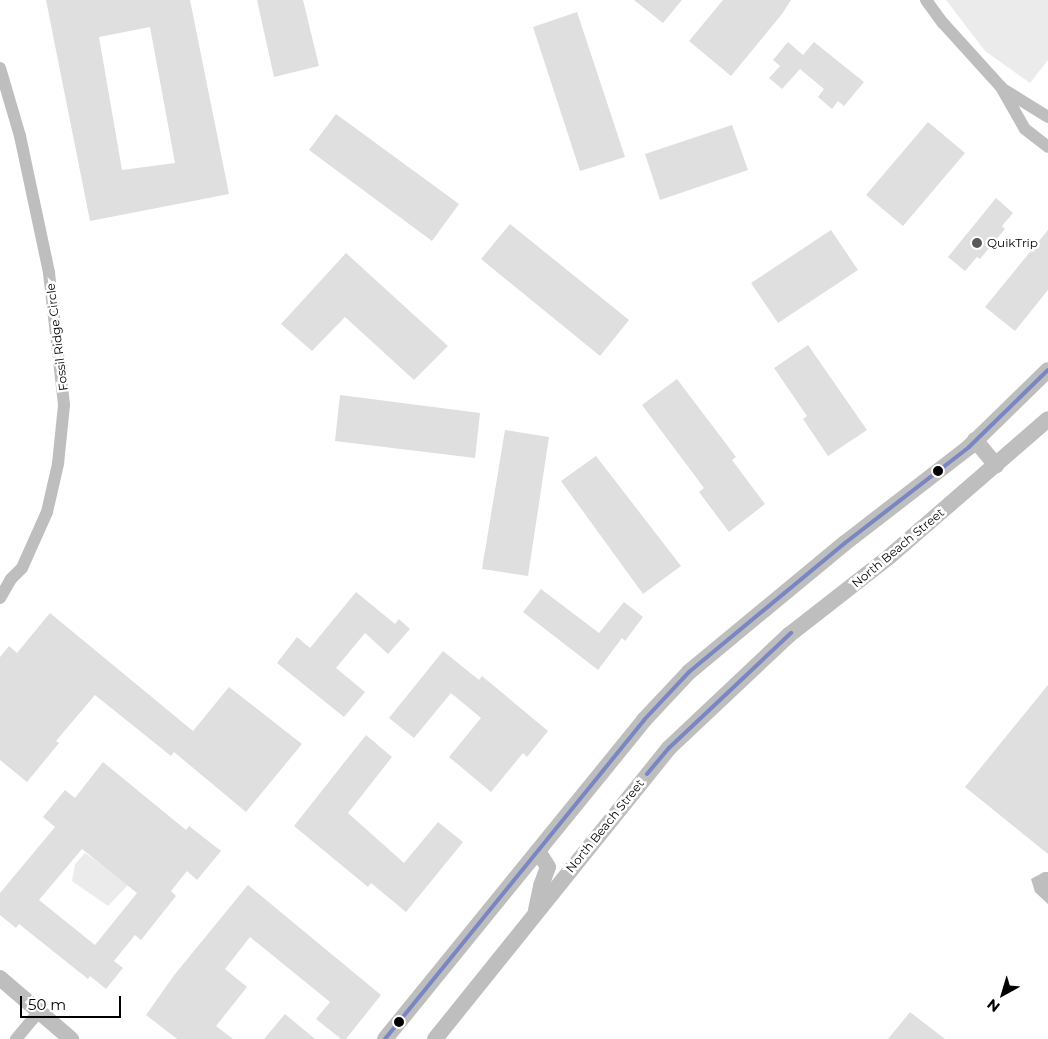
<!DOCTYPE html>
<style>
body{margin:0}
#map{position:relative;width:1048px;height:1039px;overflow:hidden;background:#fff;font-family:Montserrat,sans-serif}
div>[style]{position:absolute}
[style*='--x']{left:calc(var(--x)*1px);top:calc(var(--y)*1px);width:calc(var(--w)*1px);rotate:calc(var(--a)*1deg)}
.green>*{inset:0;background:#ebebeb}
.water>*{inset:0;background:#bebebe}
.building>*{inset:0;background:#dfdfdf}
.minor>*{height:12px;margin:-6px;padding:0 6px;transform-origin:6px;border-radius:6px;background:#bebebe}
.major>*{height:16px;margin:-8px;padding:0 8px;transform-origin:8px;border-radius:8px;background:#bebebe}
.bus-1>*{height:4px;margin:-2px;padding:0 2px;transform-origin:2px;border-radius:2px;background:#7986c2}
.dots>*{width:14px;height:14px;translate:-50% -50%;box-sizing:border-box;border:2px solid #fff;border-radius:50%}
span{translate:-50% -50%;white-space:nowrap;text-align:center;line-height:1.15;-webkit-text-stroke:5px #fff;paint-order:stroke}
.poi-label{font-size:12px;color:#000}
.left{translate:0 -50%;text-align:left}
.street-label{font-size:12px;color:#000}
.north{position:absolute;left:978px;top:969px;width:50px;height:50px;-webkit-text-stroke:4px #fff;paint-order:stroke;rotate:219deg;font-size:14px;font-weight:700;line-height:20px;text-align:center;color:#000}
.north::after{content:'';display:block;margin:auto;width:18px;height:22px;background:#000;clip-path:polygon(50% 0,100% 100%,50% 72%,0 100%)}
.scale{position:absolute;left:20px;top:996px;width:101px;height:22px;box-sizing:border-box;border:2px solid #000;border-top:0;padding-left:6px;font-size:15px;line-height:18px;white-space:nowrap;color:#000;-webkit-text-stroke:4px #fff;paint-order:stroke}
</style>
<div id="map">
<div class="green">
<div style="clip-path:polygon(946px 0,1048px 0,1048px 60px,1030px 83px,985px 51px)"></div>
<div style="clip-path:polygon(85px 853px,129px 884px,108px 906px,72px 881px,75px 864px)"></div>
</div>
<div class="water">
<div style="clip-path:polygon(1044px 872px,1048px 872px,1048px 904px,1035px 892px,1031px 879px)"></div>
</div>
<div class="building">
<div style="clip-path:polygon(evenodd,46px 0,190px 0,229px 194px,90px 221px,46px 0,150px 27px,175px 163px,122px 170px,99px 37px,150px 27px)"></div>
<div style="clip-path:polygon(257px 0,303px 0,319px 66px,274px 77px)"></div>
<div style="clip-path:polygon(634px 0,682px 0,663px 23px)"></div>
<div style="clip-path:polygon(723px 0,791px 0,782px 14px,731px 76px,689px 41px)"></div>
<div style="clip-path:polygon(577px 12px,625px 157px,580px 171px,533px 27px)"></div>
<div style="clip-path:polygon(788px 42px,803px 55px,814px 42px,864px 82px,844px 106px,838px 101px,832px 109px,818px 97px,824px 89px,800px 69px,782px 89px,769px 78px,780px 66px,773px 60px)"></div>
<div style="clip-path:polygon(336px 114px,459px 204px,432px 241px,309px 150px)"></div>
<div style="clip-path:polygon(928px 122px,965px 153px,903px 226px,866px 195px)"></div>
<div style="clip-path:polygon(732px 125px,748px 170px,660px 200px,645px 154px)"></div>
<div style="clip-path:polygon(996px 198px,1013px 213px,1002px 226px,1005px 229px,980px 259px,977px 257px,965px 271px,948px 257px)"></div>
<div style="clip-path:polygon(510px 224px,629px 320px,600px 356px,481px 259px)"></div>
<div style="clip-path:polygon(831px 230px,858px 270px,778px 323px,751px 283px)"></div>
<div style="clip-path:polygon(1048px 230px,1048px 290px,1015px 331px,985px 307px)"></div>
<div style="clip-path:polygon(346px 253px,448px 346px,414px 380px,345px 317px,312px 351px,281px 324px)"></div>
<div style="clip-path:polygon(808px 345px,867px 430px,828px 456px,803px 419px,807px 416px,774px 368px)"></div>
<div style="clip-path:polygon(677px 379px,736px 457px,732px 460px,765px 504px,729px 532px,699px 492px,704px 488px,642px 405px)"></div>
<div style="clip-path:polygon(340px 395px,480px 413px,475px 458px,335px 441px)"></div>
<div style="clip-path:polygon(505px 430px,549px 437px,528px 576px,482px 569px)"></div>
<div style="clip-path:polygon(596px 456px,681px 566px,643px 594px,561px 481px)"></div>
<div style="clip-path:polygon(541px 589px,599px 633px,624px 602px,643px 617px,625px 641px,622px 638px,598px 670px,523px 612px)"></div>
<div style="clip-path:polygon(356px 592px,395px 624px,399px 619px,410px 629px,388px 654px,365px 633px,336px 668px,365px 692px,344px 717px,277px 663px,297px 637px,310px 648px)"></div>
<div style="clip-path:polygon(50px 613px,193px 731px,229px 687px,302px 744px,246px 812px,174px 752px,171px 756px,95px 695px,56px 741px,59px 743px,27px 782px,0 760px,0 657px,9px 646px,17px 653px)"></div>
<div style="clip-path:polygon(443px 651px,479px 680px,482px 676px,548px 731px,527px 757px,523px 753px,491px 792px,449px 757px,481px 718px,451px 693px,414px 738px,389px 718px)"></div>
<div style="clip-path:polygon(1048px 685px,1048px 854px,965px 787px)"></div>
<div style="clip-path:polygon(366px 735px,392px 757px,348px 813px,404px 863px,438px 822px,463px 842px,406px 912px,371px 883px,368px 887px,294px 826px)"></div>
<div style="clip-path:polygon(evenodd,103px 762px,186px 830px,189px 826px,221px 851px,197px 880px,187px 871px,171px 891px,176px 896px,141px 940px,135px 935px,114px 961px,123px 968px,106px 989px,90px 976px,88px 979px,19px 924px,16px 928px,0 915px,0 893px,55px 827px,43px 817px,65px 790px,75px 798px,103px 762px,82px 849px,137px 893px,95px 945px,39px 900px,82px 849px)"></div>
<div style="clip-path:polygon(248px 885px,381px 995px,346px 1039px,341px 1039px,316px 1019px,330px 1002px,250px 937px,225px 969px,247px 987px,216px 1026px,233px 1039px,177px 1039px,146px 1015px,175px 974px)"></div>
<div style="clip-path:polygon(910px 1012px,945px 1039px,888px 1039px)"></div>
<div style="clip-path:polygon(285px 1014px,315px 1039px,264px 1039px)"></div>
</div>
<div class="minor">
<div style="--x:926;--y:0;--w:29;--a:54"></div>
<div style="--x:943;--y:23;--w:86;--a:47.8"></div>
<div style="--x:1001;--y:87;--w:48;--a:60.3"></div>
<div style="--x:1025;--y:129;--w:29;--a:38"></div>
<div style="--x:0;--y:68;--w:71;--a:73.6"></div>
<div style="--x:20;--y:136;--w:140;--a:78"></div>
<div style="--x:49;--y:273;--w:133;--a:83.5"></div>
<div style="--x:64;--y:405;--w:59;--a:95.8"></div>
<div style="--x:58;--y:464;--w:49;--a:102.9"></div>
<div style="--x:47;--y:512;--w:61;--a:114.1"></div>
<div style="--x:22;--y:568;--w:16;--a:135"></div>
<div style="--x:11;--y:579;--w:22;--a:120"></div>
<div style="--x:1003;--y:89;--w:53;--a:31.9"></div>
<div style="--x:16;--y:1039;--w:35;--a:-50"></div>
</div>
<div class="major">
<div style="--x:975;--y:440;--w:33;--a:50"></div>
<div style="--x:536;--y:910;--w:25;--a:-78"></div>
<div style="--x:541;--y:886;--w:20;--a:-70"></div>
<div style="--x:548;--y:867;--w:19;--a:-122"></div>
<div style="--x:0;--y:978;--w:94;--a:40.7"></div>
<div style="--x:385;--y:1039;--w:411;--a:-50.9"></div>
<div style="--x:644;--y:720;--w:66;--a:-46.8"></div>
<div style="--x:689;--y:672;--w:202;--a:-39.6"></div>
<div style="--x:845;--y:543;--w:157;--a:-37.7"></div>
<div style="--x:969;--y:447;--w:110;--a:-44.3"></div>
<div style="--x:435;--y:1039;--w:373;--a:-51.2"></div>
<div style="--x:669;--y:748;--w:165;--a:-43.3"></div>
<div style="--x:789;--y:635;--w:128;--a:-38"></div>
<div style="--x:890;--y:556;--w:209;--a:-40.9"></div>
</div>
<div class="bus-1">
<div style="--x:647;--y:774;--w:34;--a:-50"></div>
<div style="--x:669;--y:748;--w:168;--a:-43.3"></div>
<div style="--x:385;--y:1039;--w:411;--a:-50.9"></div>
<div style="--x:644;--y:720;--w:66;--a:-46.8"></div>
<div style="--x:689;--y:672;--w:202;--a:-39.6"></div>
<div style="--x:845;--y:543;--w:157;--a:-37.7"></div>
<div style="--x:969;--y:447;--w:110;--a:-44.3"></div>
</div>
<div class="dots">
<div style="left:977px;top:243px;background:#595959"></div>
<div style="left:938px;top:471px;background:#000"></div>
<div style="left:399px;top:1022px;background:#000"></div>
</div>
<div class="poi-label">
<span class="left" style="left:987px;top:243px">QuikTrip</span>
</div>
<div class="street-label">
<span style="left:57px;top:337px;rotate:-97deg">Fossil Ridge Circle</span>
<span style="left:898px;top:548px;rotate:-40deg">North Beach Street</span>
<span style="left:605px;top:826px;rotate:-51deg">North Beach Street</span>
</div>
<div class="north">N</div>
<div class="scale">50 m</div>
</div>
